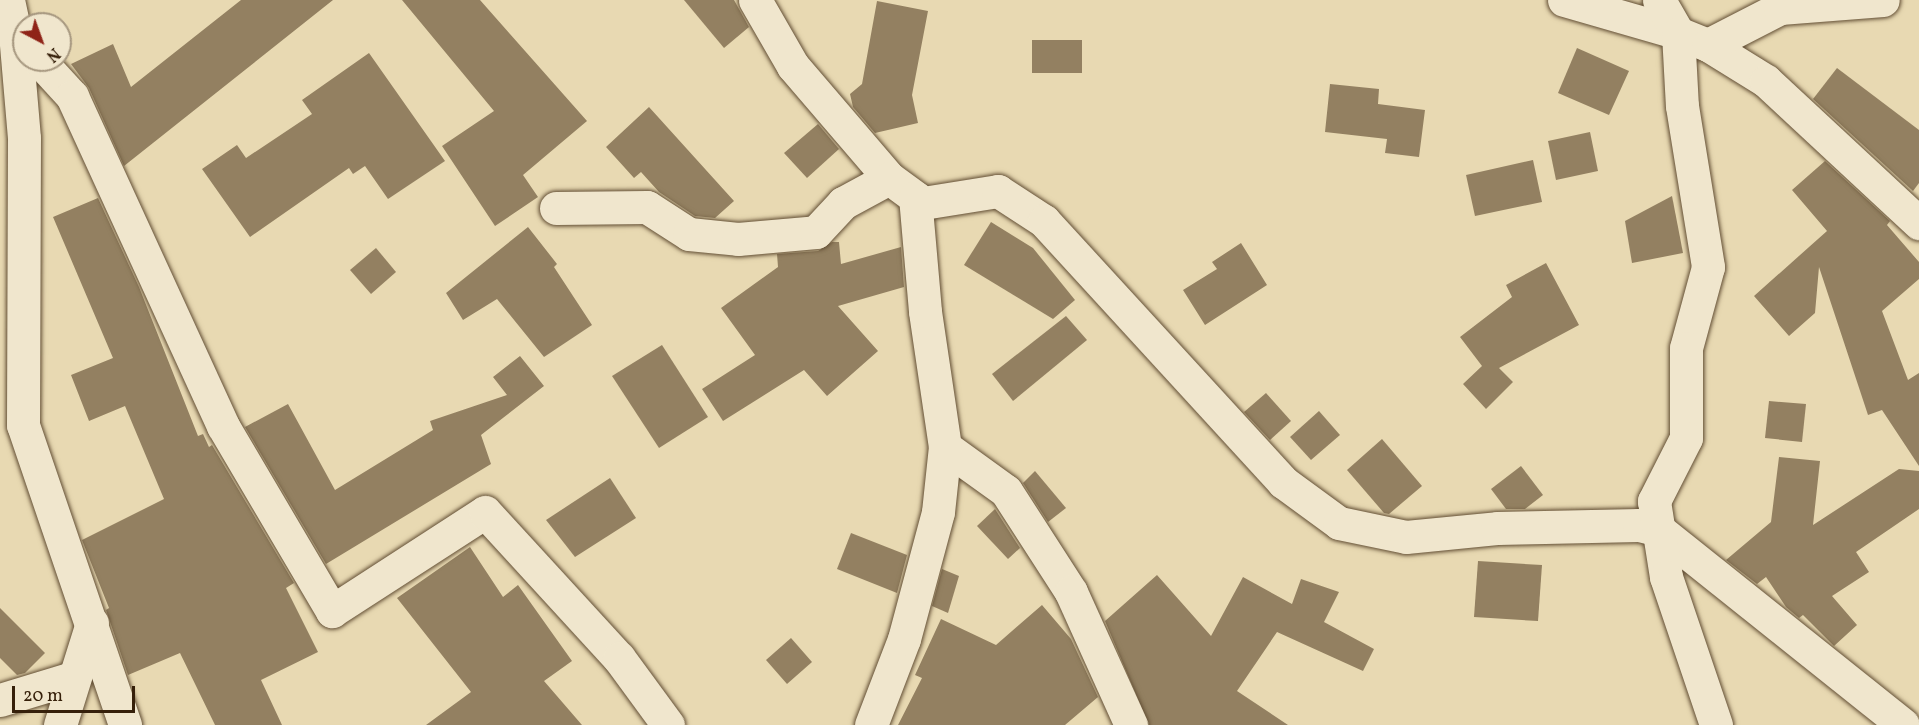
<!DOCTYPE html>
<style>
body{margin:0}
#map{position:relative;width:1919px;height:725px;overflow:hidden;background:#e8d9b2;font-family:Vollkorn,serif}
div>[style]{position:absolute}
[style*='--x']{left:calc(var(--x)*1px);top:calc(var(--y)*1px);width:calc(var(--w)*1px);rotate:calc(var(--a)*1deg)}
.building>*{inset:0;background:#938061}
.roads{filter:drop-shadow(0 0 2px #624e34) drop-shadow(0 0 2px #624e34)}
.minor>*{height:33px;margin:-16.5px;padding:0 16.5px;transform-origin:16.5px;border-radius:16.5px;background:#f0e6cd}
span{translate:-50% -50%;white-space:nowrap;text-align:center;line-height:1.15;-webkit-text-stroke:6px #f0e6cd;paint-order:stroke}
.north{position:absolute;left:12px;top:12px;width:60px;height:60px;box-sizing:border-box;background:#f0e6cd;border:2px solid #a6977f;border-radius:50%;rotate:139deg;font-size:16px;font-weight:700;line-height:24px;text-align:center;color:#36200a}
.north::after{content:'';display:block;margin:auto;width:21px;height:27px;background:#8f2418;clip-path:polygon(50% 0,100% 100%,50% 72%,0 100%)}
.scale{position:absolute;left:12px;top:686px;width:123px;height:27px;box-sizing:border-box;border:3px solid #36200a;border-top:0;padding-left:8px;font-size:18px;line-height:21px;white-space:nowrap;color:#36200a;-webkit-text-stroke:4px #f0e6cd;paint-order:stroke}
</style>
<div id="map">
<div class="building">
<div style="clip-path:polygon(241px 0,333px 0,124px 166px,89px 88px,71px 64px,113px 44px,131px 87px)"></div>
<div style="clip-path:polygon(402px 0,480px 0,587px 121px,523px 175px,538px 197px,495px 226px,442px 146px,494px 111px)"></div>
<div style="clip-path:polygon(684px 0,734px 0,749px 27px,724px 48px)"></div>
<div style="clip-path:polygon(877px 1px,928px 11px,912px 95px,918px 123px,875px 133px,853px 107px,850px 94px,862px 84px)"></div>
<div style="clip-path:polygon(1032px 40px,1082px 40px,1082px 73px,1032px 73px)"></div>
<div style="clip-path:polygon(1577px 48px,1629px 71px,1609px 115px,1558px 93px)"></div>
<div style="clip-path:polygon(369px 53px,445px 161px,388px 199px,365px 166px,353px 174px,349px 168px,250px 237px,202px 169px,237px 145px,246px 158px,312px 114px,302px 100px)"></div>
<div style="clip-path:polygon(1837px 68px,1919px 130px,1919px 183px,1913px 191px,1813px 99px)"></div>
<div style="clip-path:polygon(1330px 84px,1379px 89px,1378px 104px,1425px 110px,1419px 157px,1385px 153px,1387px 139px,1325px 132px)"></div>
<div style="clip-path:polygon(649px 107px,734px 201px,715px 218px,695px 216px,659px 192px,641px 172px,634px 178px,606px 147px)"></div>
<div style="clip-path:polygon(818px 124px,839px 149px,807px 178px,784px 153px)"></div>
<div style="clip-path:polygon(1590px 132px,1598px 171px,1556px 180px,1548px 141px)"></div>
<div style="clip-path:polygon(1533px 160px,1542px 202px,1475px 216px,1466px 175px)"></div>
<div style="clip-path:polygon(1825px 161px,1890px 221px,1887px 225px,1919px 262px,1919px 279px,1882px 311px,1908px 380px,1919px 373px,1919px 466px,1882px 410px,1868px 415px,1819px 267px,1815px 313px,1789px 336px,1754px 296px,1827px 231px,1792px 190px)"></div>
<div style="clip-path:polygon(1672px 196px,1683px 253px,1632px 263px,1625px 221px)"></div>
<div style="clip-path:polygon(98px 198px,139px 287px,198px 436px,203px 434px,209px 447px,212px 445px,294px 583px,286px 588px,318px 652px,261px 680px,282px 725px,215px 725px,180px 653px,128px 675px,106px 610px,109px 608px,82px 540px,164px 499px,125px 406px,89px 421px,71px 375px,113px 358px,53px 217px)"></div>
<div style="clip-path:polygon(991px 222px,1033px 248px,1075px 300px,1053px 319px,964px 265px)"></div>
<div style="clip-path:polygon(528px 227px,557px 264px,554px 267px,592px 325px,544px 357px,497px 299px,463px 320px,446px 293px)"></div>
<div style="clip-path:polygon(832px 242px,839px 242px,841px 264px,901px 247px,904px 287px,838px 306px,878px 351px,827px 396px,804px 370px,723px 421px,702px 389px,755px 355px,721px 308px,778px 267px,777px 254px,818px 251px)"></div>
<div style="clip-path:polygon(1241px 243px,1267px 285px,1205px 325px,1183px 290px,1217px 269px,1212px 262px)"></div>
<div style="clip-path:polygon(376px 248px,396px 272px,371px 294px,350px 270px)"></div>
<div style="clip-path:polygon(1546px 263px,1579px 325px,1499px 368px,1513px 382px,1486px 409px,1463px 384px,1482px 366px,1460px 337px,1512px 297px,1506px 285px)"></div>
<div style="clip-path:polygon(1066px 316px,1087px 340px,1013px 401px,992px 374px)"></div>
<div style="clip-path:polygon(662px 345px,708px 417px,659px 448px,612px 376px)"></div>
<div style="clip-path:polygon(520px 356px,544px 386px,481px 435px,491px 464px,326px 564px,245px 427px,288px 404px,335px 490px,433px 430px,430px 421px,507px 395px,493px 377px)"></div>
<div style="clip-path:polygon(1266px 393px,1291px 421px,1270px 440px,1244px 412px)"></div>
<div style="clip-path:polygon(1769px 401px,1806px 404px,1802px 442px,1765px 438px)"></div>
<div style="clip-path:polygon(1319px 411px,1340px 435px,1311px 460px,1290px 437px)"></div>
<div style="clip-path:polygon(1382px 439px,1422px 486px,1389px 514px,1384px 513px,1347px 470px)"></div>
<div style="clip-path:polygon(1779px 457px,1820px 461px,1813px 525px,1899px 469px,1919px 471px,1919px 509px,1856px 552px,1869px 572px,1832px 596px,1857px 625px,1834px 646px,1803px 615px,1799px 618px,1786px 607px,1766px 577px,1757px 584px,1726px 560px,1771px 522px)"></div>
<div style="clip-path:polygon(1521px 466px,1543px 495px,1525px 509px,1506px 509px,1491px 489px)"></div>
<div style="clip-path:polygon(1035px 471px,1066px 508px,1048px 522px,1023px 483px)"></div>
<div style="clip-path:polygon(610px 478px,636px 518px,575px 557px,546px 520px)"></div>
<div style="clip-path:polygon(995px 509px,1020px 548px,1008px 559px,977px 526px)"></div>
<div style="clip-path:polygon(851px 533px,907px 555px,897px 593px,837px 569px)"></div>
<div style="clip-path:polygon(470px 547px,503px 597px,518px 585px,572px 661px,544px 681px,582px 725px,426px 725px,471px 692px,397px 598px)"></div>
<div style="clip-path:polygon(1478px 561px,1542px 565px,1538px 621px,1474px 617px)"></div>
<div style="clip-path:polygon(942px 569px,959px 576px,948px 613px,932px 606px)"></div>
<div style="clip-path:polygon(1157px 575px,1211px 636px,1243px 577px,1292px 604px,1301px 579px,1339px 592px,1324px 622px,1374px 649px,1363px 671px,1277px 632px,1237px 691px,1288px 725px,1149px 725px,1105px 621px)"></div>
<div style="clip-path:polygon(1042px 605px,1071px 639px,1098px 697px,1065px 725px,898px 725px,922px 678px,915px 675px,941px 619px,996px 645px)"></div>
<div style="clip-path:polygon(0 608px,45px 653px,25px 673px,17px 675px,0 658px)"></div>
<div style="clip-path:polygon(791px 638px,812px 662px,787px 684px,766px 660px)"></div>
</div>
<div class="roads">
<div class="minor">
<div style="--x:8;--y:0;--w:34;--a:78"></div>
<div style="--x:15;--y:33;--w:105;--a:85.1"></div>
<div style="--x:24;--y:138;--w:287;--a:90.2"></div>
<div style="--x:23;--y:425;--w:317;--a:71.2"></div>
<div style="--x:755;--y:0;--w:76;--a:60.1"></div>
<div style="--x:793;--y:66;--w:148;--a:49.4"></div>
<div style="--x:889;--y:178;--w:42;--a:36.3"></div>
<div style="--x:923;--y:203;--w:76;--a:-9.1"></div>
<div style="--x:998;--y:191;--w:55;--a:33.1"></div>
<div style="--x:1044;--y:221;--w:354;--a:47.5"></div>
<div style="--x:1283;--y:482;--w:69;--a:36.2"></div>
<div style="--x:1339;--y:523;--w:68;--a:11.8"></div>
<div style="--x:1406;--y:537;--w:91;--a:-5.6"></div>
<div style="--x:1497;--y:528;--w:142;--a:-1.2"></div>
<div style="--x:1639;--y:525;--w:21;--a:14"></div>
<div style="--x:1659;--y:530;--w:312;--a:38.6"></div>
<div style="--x:1564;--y:0;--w:119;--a:16.1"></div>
<div style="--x:1678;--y:33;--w:32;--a:22"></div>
<div style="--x:1708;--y:45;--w:68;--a:31.8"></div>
<div style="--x:1766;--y:81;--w:209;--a:42.9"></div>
<div style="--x:1659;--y:0;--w:38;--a:60"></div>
<div style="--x:1678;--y:33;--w:73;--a:86.9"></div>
<div style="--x:1682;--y:106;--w:163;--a:80.8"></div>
<div style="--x:1708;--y:267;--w:84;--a:105.2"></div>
<div style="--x:1686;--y:348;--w:90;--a:90"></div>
<div style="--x:1686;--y:438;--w:71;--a:116.9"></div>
<div style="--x:1654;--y:501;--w:77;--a:81"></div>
<div style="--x:1666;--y:577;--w:156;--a:71.3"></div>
<div style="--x:1708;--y:45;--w:81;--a:-27.2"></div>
<div style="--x:1780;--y:8;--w:103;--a:-4.4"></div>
<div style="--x:39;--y:60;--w:49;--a:47.5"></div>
<div style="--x:72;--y:96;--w:363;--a:65.4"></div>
<div style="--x:223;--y:426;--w:215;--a:59.5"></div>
<div style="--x:332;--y:611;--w:182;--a:-32.9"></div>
<div style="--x:485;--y:512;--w:198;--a:47.5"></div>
<div style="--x:619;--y:658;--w:83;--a:53.8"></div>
<div style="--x:556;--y:208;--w:91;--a:-0.6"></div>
<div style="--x:647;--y:207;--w:50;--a:32.7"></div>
<div style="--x:689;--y:234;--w:49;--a:5.8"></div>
<div style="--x:738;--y:239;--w:78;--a:-5.1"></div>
<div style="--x:816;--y:232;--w:40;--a:-47"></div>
<div style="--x:843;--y:203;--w:52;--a:-28.5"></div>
<div style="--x:945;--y:447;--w:75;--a:35.8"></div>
<div style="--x:1006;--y:491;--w:120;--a:57.2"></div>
<div style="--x:1071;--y:592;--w:146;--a:65.7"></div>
<div style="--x:0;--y:700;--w:78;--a:-17"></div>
<div style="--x:60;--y:725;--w:107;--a:-72.6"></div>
<div style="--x:871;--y:725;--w:92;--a:-69"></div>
<div style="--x:904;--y:639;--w:131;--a:-75"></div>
<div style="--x:938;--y:512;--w:65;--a:-83.9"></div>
<div style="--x:945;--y:447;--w:137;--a:-98.4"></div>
<div style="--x:925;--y:311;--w:114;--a:-95"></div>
</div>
</div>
<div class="north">N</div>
<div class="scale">20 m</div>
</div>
